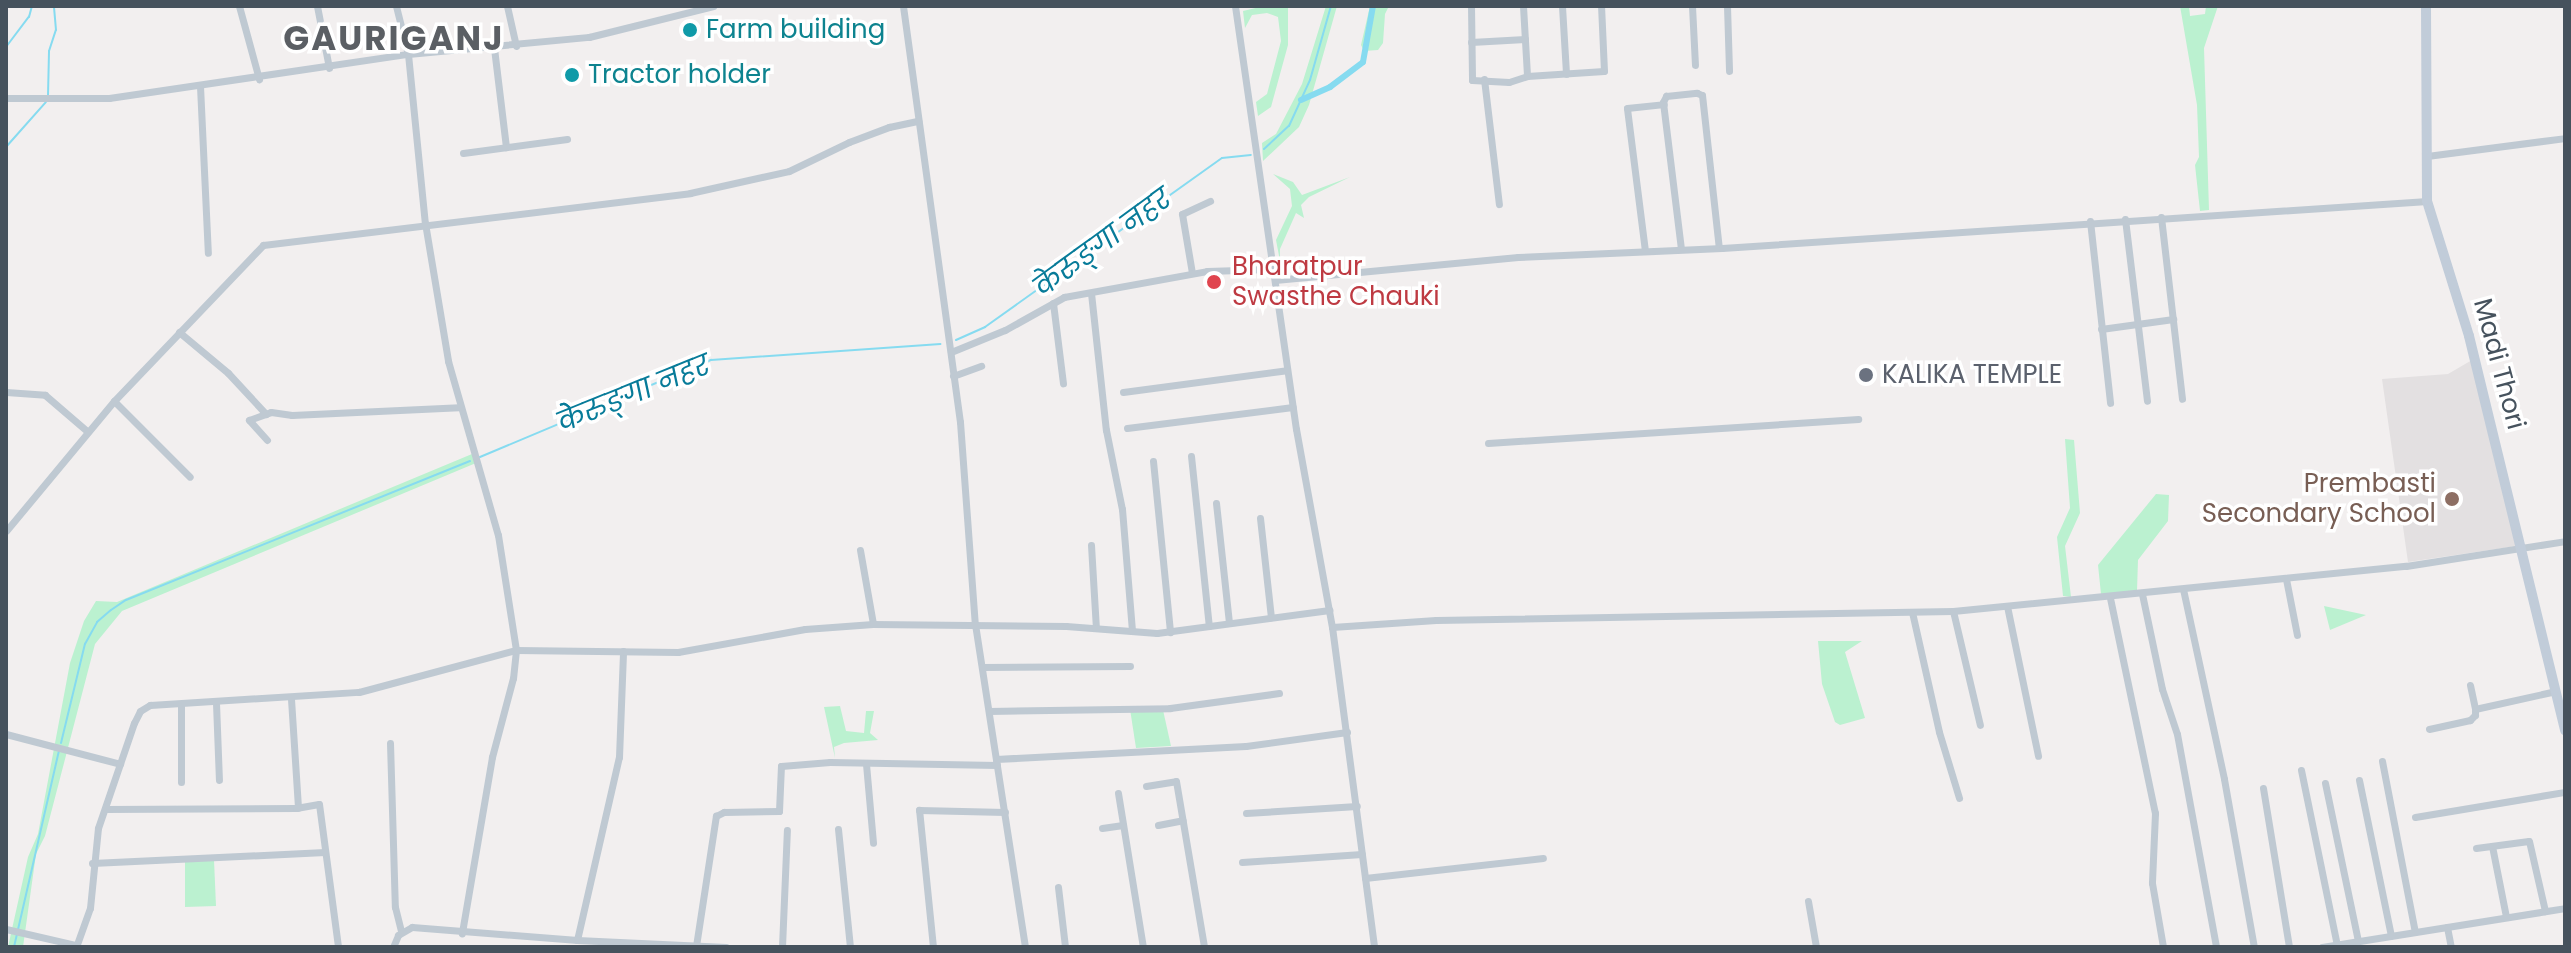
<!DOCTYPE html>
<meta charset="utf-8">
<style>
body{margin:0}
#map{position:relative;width:2571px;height:953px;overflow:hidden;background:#f2efef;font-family:Poppins,"Noto Sans Devanagari",sans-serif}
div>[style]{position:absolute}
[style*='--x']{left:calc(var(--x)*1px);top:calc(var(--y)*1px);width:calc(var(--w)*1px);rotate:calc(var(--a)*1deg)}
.education>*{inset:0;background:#e3e0e1}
.green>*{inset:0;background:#bbf1d0}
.stream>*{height:2px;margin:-1px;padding:0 1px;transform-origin:1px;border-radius:1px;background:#86dbf0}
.canal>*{height:6px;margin:-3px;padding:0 3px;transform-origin:3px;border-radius:3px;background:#86dbf0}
.minor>*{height:7px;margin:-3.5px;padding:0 3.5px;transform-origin:3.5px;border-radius:3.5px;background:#bfc9d2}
.secondary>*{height:10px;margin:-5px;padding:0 5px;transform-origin:5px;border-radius:5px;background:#c1ccd9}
.dots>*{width:22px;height:22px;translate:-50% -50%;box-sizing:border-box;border:4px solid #fff;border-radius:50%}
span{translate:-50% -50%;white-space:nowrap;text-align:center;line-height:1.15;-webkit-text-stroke:7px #fff;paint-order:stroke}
.culture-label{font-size:26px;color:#0d838f}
.left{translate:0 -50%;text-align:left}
.health-label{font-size:26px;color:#be3a42}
.street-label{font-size:26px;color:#46525d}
.worship-label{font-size:26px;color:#5b616d}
.education-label{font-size:26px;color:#785e54}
.right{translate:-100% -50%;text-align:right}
.water-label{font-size:28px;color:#077b99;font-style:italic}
.district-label{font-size:34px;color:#5b5f64;font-weight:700;letter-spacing:2px}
.frame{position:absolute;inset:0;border:8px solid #46525d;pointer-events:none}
</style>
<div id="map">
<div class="education">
<div style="clip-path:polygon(2472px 360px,2517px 546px,2408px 562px,2382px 379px,2448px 374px)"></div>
</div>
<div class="green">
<div style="clip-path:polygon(1264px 6px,1288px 6px,1288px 45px,1271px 107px,1258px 116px,1256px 102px,1267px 94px,1281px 41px,1278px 17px,1267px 13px,1252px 15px,1245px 28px,1243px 11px)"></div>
<div style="clip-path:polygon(1326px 6px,1337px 6px,1309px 105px,1299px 127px,1263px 161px,1262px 143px,1276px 134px,1302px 84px)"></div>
<div style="clip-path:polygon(1370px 6px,1389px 6px,1385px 14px,1383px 43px,1378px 50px,1364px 51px,1361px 45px)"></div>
<div style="clip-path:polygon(2180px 6px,2189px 6px,2190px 16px,2205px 14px,2206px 6px,2218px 6px,2204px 48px,2209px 210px,2200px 211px,2195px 165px,2199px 157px,2197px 105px)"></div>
<div style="clip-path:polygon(1273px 174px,1293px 182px,1302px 195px,1350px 177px,1309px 197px,1301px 205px,1304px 218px,1296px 213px,1280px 249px,1280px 261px,1276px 240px,1292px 206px,1290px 189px)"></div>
<div style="clip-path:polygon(2065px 439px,2074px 440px,2080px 513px,2065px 546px,2071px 597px,2063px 596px,2057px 537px,2070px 508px)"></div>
<div style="clip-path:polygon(472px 454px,476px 463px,122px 611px,95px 644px,45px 836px,36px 854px,23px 947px,8px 947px,28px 857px,38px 834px,70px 663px,84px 621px,96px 601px,117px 602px)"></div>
<div style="clip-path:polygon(2156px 494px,2169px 495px,2168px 521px,2138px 560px,2137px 591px,2101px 594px,2098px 565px)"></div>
<div style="clip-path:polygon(2324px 606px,2366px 615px,2330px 630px)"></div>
<div style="clip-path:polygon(1818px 641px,1862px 641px,1845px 652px,1865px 718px,1840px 725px,1835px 722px,1822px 684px)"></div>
<div style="clip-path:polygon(840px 706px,846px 731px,864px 733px,866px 711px,874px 711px,870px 733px,878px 740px,844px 743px,834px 747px,835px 758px,824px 707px)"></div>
<div style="clip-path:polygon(1130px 709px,1163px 710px,1171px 746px,1136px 748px)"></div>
<div style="clip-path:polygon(214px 860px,216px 906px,185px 907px,185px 861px)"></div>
</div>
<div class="stream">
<div style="--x:6;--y:47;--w:38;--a:-53"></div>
<div style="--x:29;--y:17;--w:11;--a:-75"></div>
<div style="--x:48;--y:96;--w:45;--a:-88.7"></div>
<div style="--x:49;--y:51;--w:22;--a:-72"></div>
<div style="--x:56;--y:30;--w:24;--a:-95"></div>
<div style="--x:6;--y:147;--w:60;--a:-48.4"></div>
<div style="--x:1264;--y:149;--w:34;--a:-43"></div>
<div style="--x:1289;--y:126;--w:51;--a:-65.5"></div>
<div style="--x:1310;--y:80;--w:77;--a:-74.2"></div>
<div style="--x:956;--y:340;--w:32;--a:-24"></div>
<div style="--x:985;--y:327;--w:291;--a:-35.5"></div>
<div style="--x:1222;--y:158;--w:29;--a:-6"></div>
<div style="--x:480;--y:457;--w:251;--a:-22.8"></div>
<div style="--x:711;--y:360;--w:230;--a:-4"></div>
<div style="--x:61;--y:743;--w:102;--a:-76.4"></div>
<div style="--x:85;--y:644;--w:25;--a:-61"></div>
<div style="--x:97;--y:622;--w:18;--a:-41"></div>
<div style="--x:111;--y:610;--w:18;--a:-34"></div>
<div style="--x:126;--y:600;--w:371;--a:-22"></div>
<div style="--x:14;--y:947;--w:201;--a:-77.1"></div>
</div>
<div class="canal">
<div style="--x:1301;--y:100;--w:32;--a:-24"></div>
<div style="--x:1330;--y:87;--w:41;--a:-37.1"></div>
<div style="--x:1363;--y:62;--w:57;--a:-79.9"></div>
</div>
<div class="minor">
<div style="--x:239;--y:6;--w:76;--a:74.7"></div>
<div style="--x:317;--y:6;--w:63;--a:79"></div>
<div style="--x:396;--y:6;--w:49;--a:76"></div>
<div style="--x:408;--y:54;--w:170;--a:84.3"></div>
<div style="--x:425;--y:223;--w:140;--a:80.5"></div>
<div style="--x:448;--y:361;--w:181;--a:74"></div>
<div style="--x:498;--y:535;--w:116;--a:81.1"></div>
<div style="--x:516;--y:650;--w:28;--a:96"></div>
<div style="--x:513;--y:678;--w:82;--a:104.9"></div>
<div style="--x:492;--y:757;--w:179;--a:99.7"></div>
<div style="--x:507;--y:6;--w:41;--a:77.3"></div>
<div style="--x:903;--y:6;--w:420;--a:82.2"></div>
<div style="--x:960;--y:422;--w:203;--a:85.8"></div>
<div style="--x:975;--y:624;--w:327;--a:81.2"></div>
<div style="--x:1235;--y:6;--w:427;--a:81.8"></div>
<div style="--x:1296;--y:429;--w:201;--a:79.7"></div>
<div style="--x:1332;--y:627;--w:323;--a:82.5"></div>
<div style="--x:1471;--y:6;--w:74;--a:89.2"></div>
<div style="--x:1472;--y:80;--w:37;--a:3"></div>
<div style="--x:1509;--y:82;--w:19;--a:-18"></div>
<div style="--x:1527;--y:76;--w:77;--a:-3.7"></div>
<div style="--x:1604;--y:71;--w:65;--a:-92.6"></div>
<div style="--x:1523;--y:6;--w:70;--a:86.7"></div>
<div style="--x:1562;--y:6;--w:68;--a:86.6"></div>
<div style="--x:1692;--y:6;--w:59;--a:87.1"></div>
<div style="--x:1727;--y:6;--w:65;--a:88.2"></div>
<div style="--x:1471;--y:42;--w:54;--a:-3.2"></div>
<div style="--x:494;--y:48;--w:100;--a:83.1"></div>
<div style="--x:1484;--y:79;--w:126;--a:83.2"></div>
<div style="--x:200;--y:86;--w:167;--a:87.3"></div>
<div style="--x:6;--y:98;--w:103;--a:0"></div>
<div style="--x:109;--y:98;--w:302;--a:-8.4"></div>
<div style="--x:408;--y:54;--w:182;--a:-5.4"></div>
<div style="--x:589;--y:37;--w:128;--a:-14"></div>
<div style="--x:463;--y:153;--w:105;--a:-7.7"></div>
<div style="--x:2427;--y:156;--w:139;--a:-7.4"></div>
<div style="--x:2161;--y:217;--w:183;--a:83.4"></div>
<div style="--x:2125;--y:219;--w:183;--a:83.1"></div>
<div style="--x:2090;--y:221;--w:183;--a:83.7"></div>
<div style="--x:1681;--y:249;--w:148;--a:-97"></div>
<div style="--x:1663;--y:102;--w:7;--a:-63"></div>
<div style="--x:1666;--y:96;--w:31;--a:-6"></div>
<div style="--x:1697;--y:93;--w:5;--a:22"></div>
<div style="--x:1702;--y:95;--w:154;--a:83.7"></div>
<div style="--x:1645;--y:251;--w:144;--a:-97.2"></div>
<div style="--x:1627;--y:108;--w:37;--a:-6"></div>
<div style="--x:1192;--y:273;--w:60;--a:-99.6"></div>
<div style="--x:1182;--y:214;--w:31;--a:-25"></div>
<div style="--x:1275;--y:280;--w:244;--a:-5.4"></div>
<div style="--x:1518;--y:257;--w:204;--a:-2.5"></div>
<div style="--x:1722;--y:248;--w:707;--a:-3.81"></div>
<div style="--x:1091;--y:293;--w:138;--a:83.8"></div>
<div style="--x:1106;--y:430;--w:81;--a:78.6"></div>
<div style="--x:1122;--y:509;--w:122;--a:85.3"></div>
<div style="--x:1053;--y:303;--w:81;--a:82.9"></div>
<div style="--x:2101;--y:329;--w:73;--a:-7.9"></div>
<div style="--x:179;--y:332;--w:64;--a:39.9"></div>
<div style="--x:228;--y:373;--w:56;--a:47.2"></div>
<div style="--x:951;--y:352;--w:58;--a:-22.2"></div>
<div style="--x:1005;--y:330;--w:68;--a:-29.2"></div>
<div style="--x:1064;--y:297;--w:145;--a:-10.3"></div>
<div style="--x:1207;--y:271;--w:66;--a:-1.7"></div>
<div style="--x:953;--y:376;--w:30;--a:-20"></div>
<div style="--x:6;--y:392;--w:39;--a:4"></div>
<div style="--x:45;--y:395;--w:55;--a:40.6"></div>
<div style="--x:1123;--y:392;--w:165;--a:-7.6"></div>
<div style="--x:114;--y:401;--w:107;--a:45"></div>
<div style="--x:1127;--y:428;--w:167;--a:-7.2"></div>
<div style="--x:267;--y:440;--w:27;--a:-132"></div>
<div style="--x:249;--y:420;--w:23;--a:-20"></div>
<div style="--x:271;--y:412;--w:21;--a:8"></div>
<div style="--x:292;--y:415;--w:167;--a:-2.7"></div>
<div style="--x:1488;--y:443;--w:371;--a:-3.7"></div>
<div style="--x:1191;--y:456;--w:171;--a:84"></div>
<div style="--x:1153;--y:461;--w:172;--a:84.3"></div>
<div style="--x:1216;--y:503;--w:120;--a:83.8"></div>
<div style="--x:1260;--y:518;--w:100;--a:83.7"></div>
<div style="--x:6;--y:531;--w:169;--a:-50.3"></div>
<div style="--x:114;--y:401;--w:216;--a:-46.3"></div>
<div style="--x:263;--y:245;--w:430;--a:-6.9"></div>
<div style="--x:690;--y:193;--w:101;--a:-12.5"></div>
<div style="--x:789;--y:171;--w:67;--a:-25.8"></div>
<div style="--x:849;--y:142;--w:43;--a:-20.6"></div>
<div style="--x:889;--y:127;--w:30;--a:-12"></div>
<div style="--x:1091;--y:545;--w:83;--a:86.6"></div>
<div style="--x:860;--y:550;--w:75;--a:80"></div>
<div style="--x:2286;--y:579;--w:57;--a:78.9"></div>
<div style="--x:2183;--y:589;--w:194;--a:77.8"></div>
<div style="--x:2224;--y:779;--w:171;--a:79.9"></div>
<div style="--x:2142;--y:594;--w:97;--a:78.1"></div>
<div style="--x:2162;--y:689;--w:47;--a:71.6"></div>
<div style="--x:2177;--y:734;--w:217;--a:79.6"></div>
<div style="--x:2110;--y:598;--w:220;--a:78.2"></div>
<div style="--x:2155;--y:813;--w:70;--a:92.5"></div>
<div style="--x:2152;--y:883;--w:65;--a:80.2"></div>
<div style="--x:2007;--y:606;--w:153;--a:78.3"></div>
<div style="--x:1953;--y:611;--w:117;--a:76.7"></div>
<div style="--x:1912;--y:612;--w:123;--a:77.3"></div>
<div style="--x:1939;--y:732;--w:69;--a:73.1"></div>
<div style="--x:1332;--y:627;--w:104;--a:-3.9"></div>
<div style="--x:1436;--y:620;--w:517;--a:-1"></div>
<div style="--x:1953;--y:611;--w:455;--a:-5.7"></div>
<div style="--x:2406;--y:566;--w:161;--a:-8.9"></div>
<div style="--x:982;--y:667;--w:148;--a:-0.4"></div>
<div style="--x:2470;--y:685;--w:25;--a:78"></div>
<div style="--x:291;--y:699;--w:109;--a:86.3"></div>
<div style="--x:216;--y:703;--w:77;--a:87.8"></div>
<div style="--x:989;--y:711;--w:181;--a:-0.9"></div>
<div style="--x:1170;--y:708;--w:110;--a:-7.8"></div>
<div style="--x:2429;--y:729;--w:42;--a:-12.4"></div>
<div style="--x:2470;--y:720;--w:7;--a:-45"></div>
<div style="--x:2475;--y:715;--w:6;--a:-90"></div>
<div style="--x:2475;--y:709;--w:83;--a:-12.5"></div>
<div style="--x:6;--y:734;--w:118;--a:14.7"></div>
<div style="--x:390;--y:743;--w:164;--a:88.3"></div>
<div style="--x:395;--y:907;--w:25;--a:76"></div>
<div style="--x:996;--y:759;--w:250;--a:-3"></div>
<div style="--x:1246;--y:746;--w:102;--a:-7.9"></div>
<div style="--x:2382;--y:761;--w:174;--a:79.1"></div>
<div style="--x:866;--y:764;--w:79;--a:84.9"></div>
<div style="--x:2301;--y:770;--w:179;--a:78.4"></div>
<div style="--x:2359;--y:780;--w:159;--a:78.4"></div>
<div style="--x:181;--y:782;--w:78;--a:-90"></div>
<div style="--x:2325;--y:783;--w:161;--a:78.2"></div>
<div style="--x:1146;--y:786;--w:30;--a:-9"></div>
<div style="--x:1176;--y:781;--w:168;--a:80.4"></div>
<div style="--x:2263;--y:788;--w:161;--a:80.7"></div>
<div style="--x:1118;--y:793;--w:156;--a:80.8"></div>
<div style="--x:105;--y:809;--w:191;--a:-0.3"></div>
<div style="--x:296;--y:808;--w:23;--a:-10"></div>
<div style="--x:319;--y:804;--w:144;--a:82.4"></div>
<div style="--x:1246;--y:813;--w:111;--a:-3.6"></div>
<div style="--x:2415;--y:817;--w:152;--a:-9.5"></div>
<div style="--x:1158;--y:825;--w:25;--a:-11"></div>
<div style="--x:1102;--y:828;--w:21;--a:-8"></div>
<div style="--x:838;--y:829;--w:119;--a:84.2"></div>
<div style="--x:2492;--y:846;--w:72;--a:78.8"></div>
<div style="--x:2476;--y:848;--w:53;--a:-7.5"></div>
<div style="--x:2529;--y:841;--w:72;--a:77.1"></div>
<div style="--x:1242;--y:862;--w:120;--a:-3.8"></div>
<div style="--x:92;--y:863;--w:233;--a:-2.7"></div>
<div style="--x:1365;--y:878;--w:179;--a:-6.4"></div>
<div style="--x:1058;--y:887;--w:60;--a:83.3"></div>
<div style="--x:1808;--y:901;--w:47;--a:80.1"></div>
<div style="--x:2447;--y:927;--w:20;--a:79"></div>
<div style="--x:6;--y:929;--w:72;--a:12.9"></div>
<div style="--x:577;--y:940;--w:188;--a:-77.1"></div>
<div style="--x:619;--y:757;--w:106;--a:-87.8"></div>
<div style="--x:696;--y:946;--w:132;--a:-81.3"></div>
<div style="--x:716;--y:816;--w:9;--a:-27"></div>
<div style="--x:724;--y:812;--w:55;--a:-1"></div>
<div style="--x:779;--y:811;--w:45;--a:-87.5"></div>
<div style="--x:781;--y:766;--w:49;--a:-4.7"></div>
<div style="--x:830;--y:762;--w:167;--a:1"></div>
<div style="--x:76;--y:947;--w:41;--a:-70.3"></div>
<div style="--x:90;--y:908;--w:80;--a:-84.3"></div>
<div style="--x:98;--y:828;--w:111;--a:-71.1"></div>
<div style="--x:134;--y:723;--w:13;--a:-63"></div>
<div style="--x:140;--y:711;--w:12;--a:-31"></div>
<div style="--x:150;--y:705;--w:209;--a:-3.6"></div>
<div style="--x:359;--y:692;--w:163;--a:-15"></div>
<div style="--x:516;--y:650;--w:162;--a:0.7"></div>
<div style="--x:678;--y:652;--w:129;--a:-10.3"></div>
<div style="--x:805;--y:629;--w:68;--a:-4.2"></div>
<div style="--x:873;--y:624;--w:193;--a:0.6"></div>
<div style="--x:1066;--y:626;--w:91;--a:4.4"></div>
<div style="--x:1157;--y:633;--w:174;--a:-7.6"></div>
<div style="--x:393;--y:947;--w:13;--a:-67"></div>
<div style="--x:398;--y:935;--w:16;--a:-30"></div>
<div style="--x:412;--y:927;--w:166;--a:4.5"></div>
<div style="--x:577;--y:940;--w:149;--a:2.7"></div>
<div style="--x:782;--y:947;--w:117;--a:-87.6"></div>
<div style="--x:933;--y:947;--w:138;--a:-95.8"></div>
<div style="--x:919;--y:810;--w:86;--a:1.3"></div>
<div style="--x:2322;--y:947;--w:246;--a:-9.1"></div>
</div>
<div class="secondary">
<div style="--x:2426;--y:6;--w:195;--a:89.7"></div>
<div style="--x:2427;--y:201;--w:141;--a:72.7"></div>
<div style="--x:2469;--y:336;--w:406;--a:76.3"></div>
</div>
<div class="dots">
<div style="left:690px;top:30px;background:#0f9aa8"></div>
<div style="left:572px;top:75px;background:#0f9aa8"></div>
<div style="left:1214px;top:282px;background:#e0444e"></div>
<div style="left:1866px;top:375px;background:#6b7280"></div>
<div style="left:2452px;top:499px;background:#8d6e63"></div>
</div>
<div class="culture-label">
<span class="left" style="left:706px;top:30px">Farm building</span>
<span class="left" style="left:588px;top:75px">Tractor holder</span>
</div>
<div class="health-label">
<span class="left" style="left:1232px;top:282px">Bharatpur<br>Swasthe Chauki</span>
</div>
<div class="street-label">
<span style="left:2499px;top:364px;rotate:75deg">Madi Thori</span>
</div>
<div class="worship-label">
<span class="left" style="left:1882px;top:375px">KALIKA TEMPLE</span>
</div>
<div class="education-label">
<span class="right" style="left:2436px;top:499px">Prembasti<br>Secondary School</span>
</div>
<div class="water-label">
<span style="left:1103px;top:243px;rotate:-36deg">केरुङ्गा नहर</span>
<span style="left:634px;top:394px;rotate:-22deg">केेरुङ्गा नहर</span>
</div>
<div class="district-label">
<span style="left:394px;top:39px">GAURIGANJ</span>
</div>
<div class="frame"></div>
</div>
